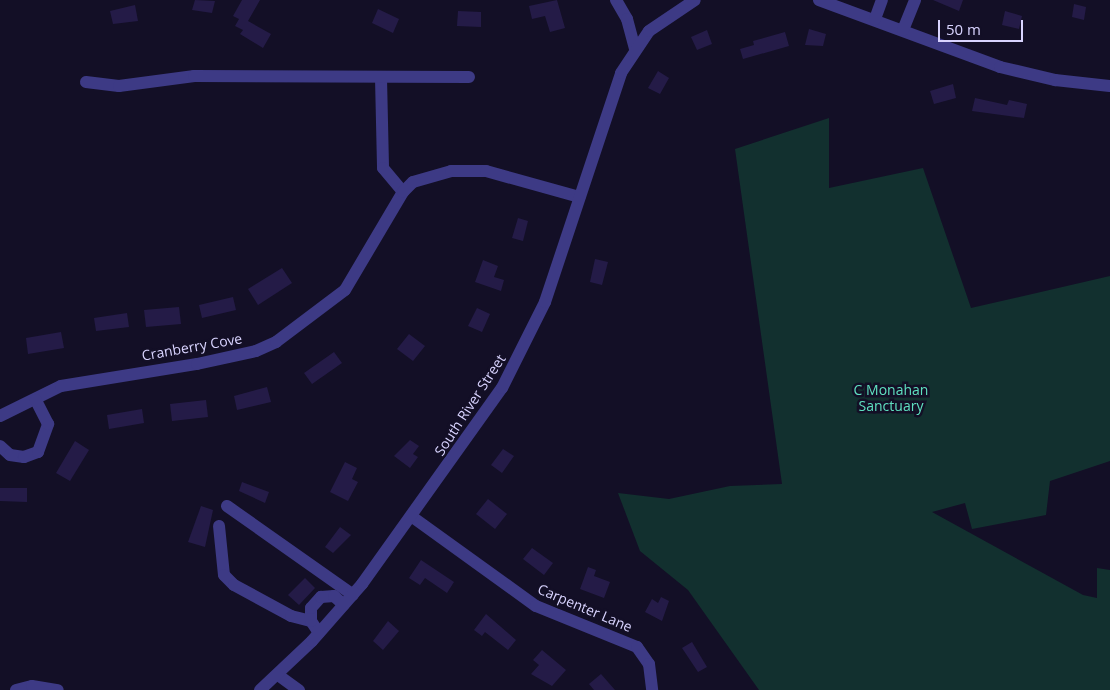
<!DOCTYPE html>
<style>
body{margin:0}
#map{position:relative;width:1110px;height:690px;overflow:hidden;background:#130f26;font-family:"Open Sans",sans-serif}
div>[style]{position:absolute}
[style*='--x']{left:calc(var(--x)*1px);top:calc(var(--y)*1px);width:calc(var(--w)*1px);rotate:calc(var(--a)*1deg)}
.green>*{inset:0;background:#12302f}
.building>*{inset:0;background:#241b47}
.minor>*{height:12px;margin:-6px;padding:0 6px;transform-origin:6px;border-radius:6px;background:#3d3a85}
span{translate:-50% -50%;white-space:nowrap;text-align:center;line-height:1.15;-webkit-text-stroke:5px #130f26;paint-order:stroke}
.street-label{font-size:14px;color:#d9d4ff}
.park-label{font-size:14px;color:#5fe0c0}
.scale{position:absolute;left:938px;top:20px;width:85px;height:22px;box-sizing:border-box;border:2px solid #d9d4ff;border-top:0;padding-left:6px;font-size:15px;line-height:18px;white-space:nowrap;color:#d9d4ff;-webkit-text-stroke:4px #130f26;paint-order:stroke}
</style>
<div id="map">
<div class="green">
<div style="clip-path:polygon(829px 118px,829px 188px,923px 168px,971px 308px,1110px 276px,1110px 461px,1050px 481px,1046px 515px,972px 529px,965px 503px,932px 512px,1083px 595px,1097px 598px,1097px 568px,1110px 570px,1110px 690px,759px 690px,688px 590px,640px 551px,618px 493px,669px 499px,730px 486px,782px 484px,735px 149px)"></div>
</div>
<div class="building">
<div style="clip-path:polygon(195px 0,215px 1px,212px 13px,192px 10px)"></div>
<div style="clip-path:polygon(242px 0,260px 0,248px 21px,271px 34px,263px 48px,240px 34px,243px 30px,235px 26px,239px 19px,233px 16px)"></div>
<div style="clip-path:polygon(557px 0,565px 28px,550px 32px,545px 16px,532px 19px,529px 6px)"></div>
<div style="clip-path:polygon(933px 0,963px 0,959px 11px)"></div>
<div style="clip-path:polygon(1074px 4px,1086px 7px,1084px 20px,1072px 17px)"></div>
<div style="clip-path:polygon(135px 5px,138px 21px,113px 24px,110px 11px)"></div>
<div style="clip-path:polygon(378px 9px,399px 19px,393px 33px,372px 23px)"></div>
<div style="clip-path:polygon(458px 11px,481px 12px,481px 27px,457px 26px)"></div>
<div style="clip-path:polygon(1005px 11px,1022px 16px,1019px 29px,1002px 25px)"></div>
<div style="clip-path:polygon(809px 29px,826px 34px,823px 46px,805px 45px)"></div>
<div style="clip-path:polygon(707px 30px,712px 44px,697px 50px,691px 37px)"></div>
<div style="clip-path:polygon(785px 32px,789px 46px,743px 59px,740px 49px,754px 45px,753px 41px)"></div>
<div style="clip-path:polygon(658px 71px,669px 78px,660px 94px,648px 88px)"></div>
<div style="clip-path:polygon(953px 84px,956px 98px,934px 104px,930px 91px)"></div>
<div style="clip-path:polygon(975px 98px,1007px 105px,1009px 100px,1027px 104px,1024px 118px,972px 111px)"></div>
<div style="clip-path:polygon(518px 218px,528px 221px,523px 241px,512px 238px)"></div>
<div style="clip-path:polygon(595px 259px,608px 262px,602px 285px,590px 282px)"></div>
<div style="clip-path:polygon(483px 260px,498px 266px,494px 277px,504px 280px,501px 291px,475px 282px)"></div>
<div style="clip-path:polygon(282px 268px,292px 283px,258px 305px,248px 289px)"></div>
<div style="clip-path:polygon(233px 297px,236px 310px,202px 318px,199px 305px)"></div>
<div style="clip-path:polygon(179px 307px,181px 324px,146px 327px,144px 310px)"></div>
<div style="clip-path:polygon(477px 308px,490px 314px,482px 332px,468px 326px)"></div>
<div style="clip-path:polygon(127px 313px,129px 327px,96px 331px,94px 318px)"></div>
<div style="clip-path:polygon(61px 332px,64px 348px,28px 354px,26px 338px)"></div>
<div style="clip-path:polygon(409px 334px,425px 346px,413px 361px,397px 349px)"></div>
<div style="clip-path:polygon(334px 352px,342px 363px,312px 384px,304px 373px)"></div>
<div style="clip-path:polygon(267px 387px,271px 402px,237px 410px,234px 396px)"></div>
<div style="clip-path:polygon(206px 400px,208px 417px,172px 421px,170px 404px)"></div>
<div style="clip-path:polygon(142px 409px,144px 423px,109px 429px,107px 415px)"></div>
<div style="clip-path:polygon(410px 440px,419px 446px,413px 454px,418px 457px,410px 468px,394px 456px)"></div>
<div style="clip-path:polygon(75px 441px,89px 450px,70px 481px,56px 473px)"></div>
<div style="clip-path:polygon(503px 449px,514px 456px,502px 473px,491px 465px)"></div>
<div style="clip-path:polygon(345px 462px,357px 468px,352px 479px,358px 482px,348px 501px,330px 492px)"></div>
<div style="clip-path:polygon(242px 482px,269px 492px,265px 503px,239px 491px)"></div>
<div style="clip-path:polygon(0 488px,27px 488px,27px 502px,0 501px)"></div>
<div style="clip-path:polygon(488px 499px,507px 514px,495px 529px,476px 514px)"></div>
<div style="clip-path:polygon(201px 506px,213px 510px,205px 547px,188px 542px)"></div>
<div style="clip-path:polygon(340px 527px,351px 535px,333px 553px,325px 547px)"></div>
<div style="clip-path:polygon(532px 548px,553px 563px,544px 575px,523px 559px)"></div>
<div style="clip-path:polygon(421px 560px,454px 582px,447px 593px,425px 578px,420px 585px,409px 578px)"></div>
<div style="clip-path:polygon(588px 567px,596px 570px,594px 576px,610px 582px,604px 598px,580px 589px)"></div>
<div style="clip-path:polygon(305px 578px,315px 588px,299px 605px,288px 595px)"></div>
<div style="clip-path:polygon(661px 597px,669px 601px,662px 621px,645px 612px,652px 599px,658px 603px)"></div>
<div style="clip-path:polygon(486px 614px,516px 640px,508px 650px,485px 632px,482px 636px,474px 630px)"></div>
<div style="clip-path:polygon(388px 621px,399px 631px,383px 650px,373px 641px)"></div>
<div style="clip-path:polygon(692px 642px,707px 667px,698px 672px,682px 648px)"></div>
<div style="clip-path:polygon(542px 650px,566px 670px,552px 686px,531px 674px,539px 665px,533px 660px)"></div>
<div style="clip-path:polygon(601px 674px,615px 690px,594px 690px,589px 684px)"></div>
</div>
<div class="minor">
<div style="--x:616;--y:0;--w:22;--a:60"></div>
<div style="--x:627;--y:19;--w:30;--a:75"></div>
<div style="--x:819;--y:0;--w:193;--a:20.3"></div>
<div style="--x:1000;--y:67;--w:57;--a:13.3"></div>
<div style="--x:1055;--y:80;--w:55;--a:6.2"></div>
<div style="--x:875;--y:19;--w:20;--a:-70"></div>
<div style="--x:903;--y:30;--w:32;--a:-68"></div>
<div style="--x:381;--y:78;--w:90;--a:88.7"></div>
<div style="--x:383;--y:168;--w:31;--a:50"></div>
<div style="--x:86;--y:82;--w:33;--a:7"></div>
<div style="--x:119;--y:86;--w:76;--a:-7.6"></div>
<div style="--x:194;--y:76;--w:275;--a:0.2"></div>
<div style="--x:0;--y:416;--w:68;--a:-26.2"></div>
<div style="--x:61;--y:386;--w:138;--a:-9.2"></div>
<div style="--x:197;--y:364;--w:60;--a:-12.4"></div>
<div style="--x:256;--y:351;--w:22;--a:-24"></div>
<div style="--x:276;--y:342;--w:86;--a:-37"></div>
<div style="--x:345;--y:290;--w:114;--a:-59.4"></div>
<div style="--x:403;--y:192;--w:14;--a:-45"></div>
<div style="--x:413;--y:182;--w:40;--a:-16"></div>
<div style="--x:451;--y:171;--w:35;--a:0"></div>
<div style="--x:486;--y:171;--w:97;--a:15.6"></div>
<div style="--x:0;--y:446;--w:13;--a:42"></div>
<div style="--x:10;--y:455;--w:14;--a:8"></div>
<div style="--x:24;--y:457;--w:15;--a:-20"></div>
<div style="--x:38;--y:452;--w:30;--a:-70"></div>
<div style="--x:48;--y:424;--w:27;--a:-117"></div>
<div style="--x:227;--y:506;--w:154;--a:35.2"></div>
<div style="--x:411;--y:516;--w:154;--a:35.8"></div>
<div style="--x:536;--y:606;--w:109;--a:22.1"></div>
<div style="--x:637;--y:647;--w:21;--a:55"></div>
<div style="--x:649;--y:664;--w:26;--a:83"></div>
<div style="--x:219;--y:526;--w:49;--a:84.2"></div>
<div style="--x:224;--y:575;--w:14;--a:45"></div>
<div style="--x:234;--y:585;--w:65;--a:28.5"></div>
<div style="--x:291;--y:616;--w:21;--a:14"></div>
<div style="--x:311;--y:621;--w:14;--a:56"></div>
<div style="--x:311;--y:621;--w:13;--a:-90"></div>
<div style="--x:311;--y:608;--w:15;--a:-48"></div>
<div style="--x:321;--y:597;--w:13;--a:-4"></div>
<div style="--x:334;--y:596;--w:13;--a:42"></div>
<div style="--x:278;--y:675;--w:26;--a:36"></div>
<div style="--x:16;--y:690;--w:16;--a:-14"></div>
<div style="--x:32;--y:686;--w:26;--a:9"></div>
<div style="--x:260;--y:690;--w:71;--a:-43.3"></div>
<div style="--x:312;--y:641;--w:76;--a:-48.7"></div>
<div style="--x:362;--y:584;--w:241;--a:-54.5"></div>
<div style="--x:502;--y:388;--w:96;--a:-63.4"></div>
<div style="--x:545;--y:302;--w:241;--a:-71.6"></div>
<div style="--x:621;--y:73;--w:50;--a:-56.3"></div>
<div style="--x:649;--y:31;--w:55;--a:-34"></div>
</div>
<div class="street-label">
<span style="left:192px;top:347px;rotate:-10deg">Cranberry Cove</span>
<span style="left:470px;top:405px;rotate:-57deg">South River Street</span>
<span style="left:585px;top:608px;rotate:23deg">Carpenter Lane</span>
</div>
<div class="park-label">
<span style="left:891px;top:398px">C Monahan<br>Sanctuary</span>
</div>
<div class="scale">50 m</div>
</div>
